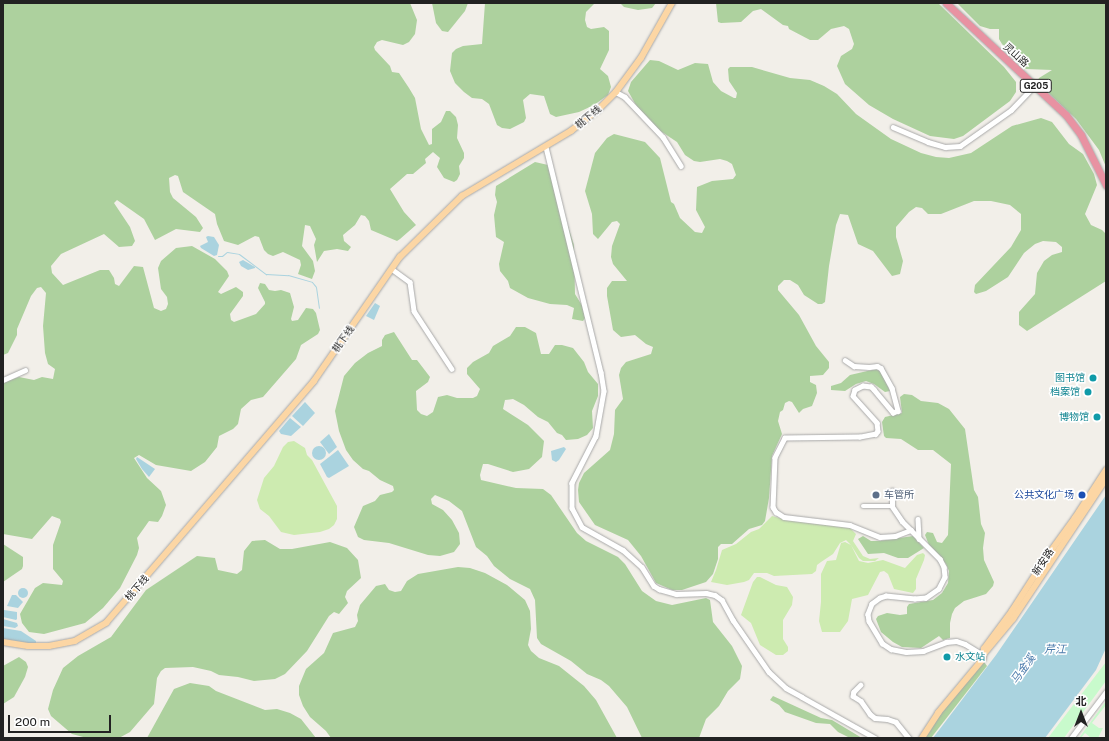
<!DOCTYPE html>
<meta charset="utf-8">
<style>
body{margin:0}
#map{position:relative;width:1109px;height:741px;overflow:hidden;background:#f2efe9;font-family:"Public Sans","Noto Sans SC",sans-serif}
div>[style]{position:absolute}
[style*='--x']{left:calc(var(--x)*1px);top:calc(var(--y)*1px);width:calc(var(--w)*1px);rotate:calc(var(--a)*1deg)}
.grass>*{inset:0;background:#cdebb0}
.forest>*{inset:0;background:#add19e}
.park>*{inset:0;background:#c8facc}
.water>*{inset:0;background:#aad3df}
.round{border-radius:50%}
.stream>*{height:1px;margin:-0.5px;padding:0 0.5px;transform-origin:0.5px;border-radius:0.5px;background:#aad3df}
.roads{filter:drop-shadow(0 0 1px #a9a9a9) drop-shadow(0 0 1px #a9a9a9)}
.minor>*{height:4.5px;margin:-2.25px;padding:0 2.25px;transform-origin:2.25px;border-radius:2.25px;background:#fff}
.major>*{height:5.5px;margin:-2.75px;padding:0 2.75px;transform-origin:2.75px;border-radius:2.75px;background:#fcd6a4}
.highway>*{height:7px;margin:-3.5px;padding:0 3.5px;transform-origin:3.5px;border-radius:3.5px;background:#e892a2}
.dots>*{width:11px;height:11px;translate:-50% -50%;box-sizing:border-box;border:2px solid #fff;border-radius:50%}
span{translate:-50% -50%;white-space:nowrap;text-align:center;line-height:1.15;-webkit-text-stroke:3px #fff;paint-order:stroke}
.shield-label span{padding:1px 3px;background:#fff;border:1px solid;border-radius:3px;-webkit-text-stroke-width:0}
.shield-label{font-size:9px;color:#222;font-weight:700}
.street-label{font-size:10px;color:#222}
.culture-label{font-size:10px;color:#0d838f}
.right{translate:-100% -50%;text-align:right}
.left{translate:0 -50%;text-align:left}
.service-label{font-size:10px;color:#4e5e75}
.transit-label{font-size:10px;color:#164399}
.water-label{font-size:11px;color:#4a7aab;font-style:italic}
.frame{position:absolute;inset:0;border:4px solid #222;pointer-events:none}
.north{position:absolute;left:1061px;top:693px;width:40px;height:40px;-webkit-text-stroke:3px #fff;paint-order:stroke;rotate:0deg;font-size:11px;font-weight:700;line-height:16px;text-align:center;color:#222}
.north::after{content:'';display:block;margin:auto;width:14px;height:18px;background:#222;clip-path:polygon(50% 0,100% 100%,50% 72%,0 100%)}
.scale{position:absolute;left:8px;top:715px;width:103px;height:18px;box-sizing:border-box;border:2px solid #222;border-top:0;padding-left:5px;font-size:12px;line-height:14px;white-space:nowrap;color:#222;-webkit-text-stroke:3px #fff;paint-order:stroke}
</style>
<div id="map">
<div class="grass">
<div style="clip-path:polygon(294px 441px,305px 448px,307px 455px,312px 460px,337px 506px,337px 519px,334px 525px,329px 529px,320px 532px,294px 535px,281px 532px,269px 516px,260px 509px,257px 500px,264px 478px,274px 466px,283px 447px,288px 442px)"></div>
<div style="clip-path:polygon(772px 516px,787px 520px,850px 528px,856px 534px,853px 541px,863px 556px,870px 559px,879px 558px,875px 561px,863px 561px,859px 558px,851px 545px,859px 561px,868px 563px,883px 560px,905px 568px,917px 555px,923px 553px,925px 555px,924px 560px,916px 579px,916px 589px,913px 593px,894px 589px,888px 574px,884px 571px,880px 572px,868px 595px,852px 599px,848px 621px,840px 632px,822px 632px,819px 621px,821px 602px,821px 574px,827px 561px,836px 560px,841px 543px,845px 542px,851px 545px,846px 540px,840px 543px,833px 554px,821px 562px,817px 565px,816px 571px,812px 574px,774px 576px,767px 573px,754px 573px,749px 580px,744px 582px,727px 585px,711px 582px,716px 570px,722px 550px,736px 544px,751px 532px,759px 529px)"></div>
<div style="clip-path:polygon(757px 577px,760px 577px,776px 585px,787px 587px,793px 597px,792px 605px,783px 620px,783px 639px,788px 647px,788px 651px,783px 655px,776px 655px,760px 645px,751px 623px,741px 615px,753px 582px)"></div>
</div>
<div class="forest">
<div style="clip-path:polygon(3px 3px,410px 3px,417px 20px,415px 34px,409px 42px,403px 45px,382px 40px,377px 42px,374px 47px,375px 50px,390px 66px,392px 72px,399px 73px,409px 88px,415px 98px,421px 129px,429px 145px,432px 144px,432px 129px,441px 122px,446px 111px,450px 111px,456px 117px,458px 125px,457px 138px,464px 153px,464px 158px,459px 166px,460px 174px,457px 180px,454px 182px,444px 178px,437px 167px,440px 158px,433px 152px,425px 159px,426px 163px,413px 174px,407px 174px,390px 189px,404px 212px,416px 225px,400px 239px,397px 241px,371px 230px,369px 221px,365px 216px,361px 215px,355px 225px,343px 235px,344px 241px,351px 247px,348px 251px,337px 249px,324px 251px,317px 262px,314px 245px,316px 239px,310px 226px,305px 225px,302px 246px,313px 261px,315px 271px,312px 279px,298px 274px,301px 265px,300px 260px,283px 252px,273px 256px,268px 254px,264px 250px,259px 237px,255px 236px,238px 245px,224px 241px,217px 224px,215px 214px,183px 192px,178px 176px,175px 175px,169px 178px,170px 192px,173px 198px,196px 217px,203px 228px,200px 232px,176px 229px,155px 240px,144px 219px,117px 200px,114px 203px,130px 227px,135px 241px,132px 246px,119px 247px,104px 234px,61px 254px,51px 266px,52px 273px,63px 285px,100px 270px,109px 270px,114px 278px,115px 284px,119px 286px,134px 266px,143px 267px,154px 308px,161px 311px,166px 309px,168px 304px,167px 297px,161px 289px,158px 268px,161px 261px,176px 248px,192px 246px,215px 259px,227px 271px,229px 276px,218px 292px,221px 294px,236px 287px,243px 292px,243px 296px,230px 314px,231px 320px,234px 322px,256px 314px,265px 304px,265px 302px,258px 288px,260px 283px,265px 284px,269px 290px,275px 291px,281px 290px,290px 293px,294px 307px,291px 319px,292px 321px,298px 320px,306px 308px,313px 309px,316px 313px,320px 330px,318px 334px,301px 345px,296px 359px,263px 397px,251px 400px,241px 409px,238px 424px,233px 429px,219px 436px,217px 447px,205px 462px,191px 471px,156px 465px,139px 455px,134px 458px,147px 478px,161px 491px,166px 505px,162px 516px,158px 522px,149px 521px,137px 538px,139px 548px,137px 555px,120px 588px,103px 608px,85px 623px,44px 634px,29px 632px,22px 623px,20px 614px,35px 588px,43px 583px,62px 585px,63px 581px,53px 569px,53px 545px,61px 522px,60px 519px,52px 516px,32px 539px,3px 534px,3px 382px,19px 377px,34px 380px,42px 377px,53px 379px,55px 369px,48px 364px,45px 353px,43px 326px,46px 293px,41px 287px,37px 288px,31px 296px,17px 329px,17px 335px,8px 353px,3px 355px)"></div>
<div style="clip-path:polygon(432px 3px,468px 3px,465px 11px,448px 32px,442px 31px,436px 23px)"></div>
<div style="clip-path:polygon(485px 3px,600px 3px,594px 4px,586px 12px,585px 20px,587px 27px,591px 29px,604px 27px,609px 31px,609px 50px,600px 69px,608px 76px,611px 87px,608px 95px,594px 105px,579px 112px,556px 117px,550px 114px,544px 96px,530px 94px,523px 100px,526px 118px,524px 122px,510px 129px,502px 128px,497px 125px,489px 104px,482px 99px,472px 98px,464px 92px,455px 83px,450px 71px,452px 53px,456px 49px,463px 46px,482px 44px)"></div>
<div style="clip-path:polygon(620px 3px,656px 3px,652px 8px,638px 10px,624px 7px)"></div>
<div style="clip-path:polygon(716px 3px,938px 3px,1004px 67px,1016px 82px,1016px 92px,1010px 101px,963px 136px,954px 139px,930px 136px,893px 119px,869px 105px,845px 84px,837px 66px,841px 56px,852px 49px,854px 44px,849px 29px,844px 26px,831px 29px,818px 40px,810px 40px,789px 29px,788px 26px,783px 25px,761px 9px,753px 11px,741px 22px,721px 23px,718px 22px)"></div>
<div style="clip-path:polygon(957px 3px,1106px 3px,1106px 167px,1099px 150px,1076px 119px,1037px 82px,1039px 78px,1052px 70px,1026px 69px,1002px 44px,999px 39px,999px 29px,990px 29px,980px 26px)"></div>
<div style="clip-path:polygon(650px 60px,659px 61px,678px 70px,695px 63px,708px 64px,713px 82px,721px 91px,734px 98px,736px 98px,737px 93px,729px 81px,728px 69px,730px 67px,752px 67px,790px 78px,810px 80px,824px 86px,837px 94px,856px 114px,891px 139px,921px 153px,936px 157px,949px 158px,971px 153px,1012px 126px,1041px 118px,1052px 122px,1069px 144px,1083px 154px,1094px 174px,1097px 185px,1085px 214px,1091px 225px,1102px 230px,1106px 234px,1106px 281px,1027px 331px,1019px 325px,1019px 312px,1035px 294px,1037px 273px,1044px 261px,1052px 255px,1062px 252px,1062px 247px,1056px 242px,1043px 241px,1035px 244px,1024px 253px,1008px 277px,986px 291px,976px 294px,974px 292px,975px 285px,1011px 247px,1021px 230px,1021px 214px,1010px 205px,991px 201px,974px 201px,941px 214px,928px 214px,922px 208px,916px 207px,909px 212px,896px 227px,896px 237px,903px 261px,900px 274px,892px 276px,873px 251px,858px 244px,848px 215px,840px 214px,836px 225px,829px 266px,825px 302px,822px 304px,818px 304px,804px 295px,798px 285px,790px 280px,784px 280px,778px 286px,778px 290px,799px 315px,816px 346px,829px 362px,829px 368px,823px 375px,810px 376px,810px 382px,816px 385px,817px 393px,812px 406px,803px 409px,799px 413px,792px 402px,789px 401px,785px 403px,783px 410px,780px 412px,778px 421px,782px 434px,772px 456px,769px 498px,765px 521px,762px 525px,749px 529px,732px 544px,721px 544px,718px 547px,718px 559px,713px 574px,706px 582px,682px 590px,672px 590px,656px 583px,641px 556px,628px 540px,595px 525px,579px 502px,578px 490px,579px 483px,584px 473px,610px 450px,614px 434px,615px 410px,623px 399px,619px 375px,621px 368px,626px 362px,651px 354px,653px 347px,646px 344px,635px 335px,621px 337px,613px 330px,607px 296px,607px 288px,612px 281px,627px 281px,613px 264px,611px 257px,612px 246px,620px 224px,617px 221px,612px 222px,598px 239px,593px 234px,592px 214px,585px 191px,595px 153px,607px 138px,614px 134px,645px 142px,660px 158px,671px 202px,674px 204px,680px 218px,695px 232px,702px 233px,705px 227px,696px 210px,697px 187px,712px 181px,733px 179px,736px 175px,732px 164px,727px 161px,720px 159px,700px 162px,694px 161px,685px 155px,677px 142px,656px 128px,637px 107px,628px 91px,631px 82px)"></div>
<div style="clip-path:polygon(535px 162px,548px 165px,553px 171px,561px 199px,561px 218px,568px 226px,574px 245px,575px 294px,583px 307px,585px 318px,583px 321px,572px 319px,574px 308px,567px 305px,550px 304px,528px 298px,510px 288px,508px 281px,500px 271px,499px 264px,504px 242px,496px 237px,494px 215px,497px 202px,495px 195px,496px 186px)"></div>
<div style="clip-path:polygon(516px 327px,525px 327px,536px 333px,541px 354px,549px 354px,555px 345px,562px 345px,573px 348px,584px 362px,588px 372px,598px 384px,598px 396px,592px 411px,593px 428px,587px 435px,578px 439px,566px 440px,562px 435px,557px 433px,548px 422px,538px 417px,524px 405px,513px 399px,505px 400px,503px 409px,528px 425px,544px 441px,542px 457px,529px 469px,513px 472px,488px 464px,483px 464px,480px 475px,481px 480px,516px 488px,543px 489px,551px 495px,577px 533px,586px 541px,618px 557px,625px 564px,642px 591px,656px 601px,672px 605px,706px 598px,710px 600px,713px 622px,732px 646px,742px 666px,740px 679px,728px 691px,719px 706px,706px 719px,699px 738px,642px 738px,627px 707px,609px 686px,601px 680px,587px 674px,571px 661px,541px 644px,537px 638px,535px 600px,530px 589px,510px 579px,494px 566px,487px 556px,476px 547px,462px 511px,449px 501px,435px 495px,431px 499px,432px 504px,443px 510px,452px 520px,459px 533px,460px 544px,454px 552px,440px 556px,428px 555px,389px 543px,364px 540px,358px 537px,354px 527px,363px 506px,375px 501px,380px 495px,392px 492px,394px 490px,393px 486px,380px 480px,369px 471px,363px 469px,353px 460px,346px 450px,339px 431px,335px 411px,344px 376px,355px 363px,368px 353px,382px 346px,382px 340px,385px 335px,394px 332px,412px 360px,417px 360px,430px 377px,428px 382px,416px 391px,417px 410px,421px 414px,427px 416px,433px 412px,438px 397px,447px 395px,457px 398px,473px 398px,477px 396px,480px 389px,467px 374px,467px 368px,473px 362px,489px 353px,493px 346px,510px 336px)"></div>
<div style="clip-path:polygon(876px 369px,881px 372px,890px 391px,885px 392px,874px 384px,866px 381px,856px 384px,845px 391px,831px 390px,831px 386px,841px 383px,850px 375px)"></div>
<div style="clip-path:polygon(904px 394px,912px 395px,921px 401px,938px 403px,949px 409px,965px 429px,974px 490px,978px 497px,981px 524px,985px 533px,983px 548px,984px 560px,994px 582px,993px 586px,986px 594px,964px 601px,955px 608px,952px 614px,950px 623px,950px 638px,943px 640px,939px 636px,921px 648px,902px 647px,893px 642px,881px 632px,876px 619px,878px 616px,887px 613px,900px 615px,907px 614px,907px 607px,909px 604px,933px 600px,942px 593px,948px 583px,949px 571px,946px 564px,929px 545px,925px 535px,927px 532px,933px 533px,937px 542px,942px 543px,948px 535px,951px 464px,933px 450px,918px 450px,901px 439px,886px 438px,884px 436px,882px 422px,885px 417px,902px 413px,900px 397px)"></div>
<div style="clip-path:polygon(863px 536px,871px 541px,879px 541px,913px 536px,924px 548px,908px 558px,898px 558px,884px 553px,868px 554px,858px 539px)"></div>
<div style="clip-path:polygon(265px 540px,280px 549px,292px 549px,330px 542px,347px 548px,358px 560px,361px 578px,347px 591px,345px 597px,348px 603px,339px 614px,334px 612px,329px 616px,307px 651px,285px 674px,275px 679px,254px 681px,238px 677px,219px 675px,211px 671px,193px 667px,165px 668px,161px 671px,157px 678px,154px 704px,130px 732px,119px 738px,87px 738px,72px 734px,51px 716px,48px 709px,53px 690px,63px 668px,78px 656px,111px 637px,146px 590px,197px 556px,215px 558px,218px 570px,237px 574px,242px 570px,244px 551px,252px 541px)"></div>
<div style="clip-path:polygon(3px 544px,23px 557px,23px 566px,22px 569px,3px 582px)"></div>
<div style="clip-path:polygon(458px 567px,470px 568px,485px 573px,507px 585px,525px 600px,530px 611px,531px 629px,528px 645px,531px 651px,539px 658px,559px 666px,584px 686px,596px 700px,617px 738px,331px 738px,326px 731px,310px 717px,303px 706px,299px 695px,299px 686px,306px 669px,324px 653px,333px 633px,355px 627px,358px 621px,357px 615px,360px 605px,376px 586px,385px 584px,389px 590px,395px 592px,401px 591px,407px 581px,418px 574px)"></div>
<div style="clip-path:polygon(19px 657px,26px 662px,28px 667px,25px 677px,14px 697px,3px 704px,3px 666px)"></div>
<div style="clip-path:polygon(984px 662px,987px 666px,931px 738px,925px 738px,942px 711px)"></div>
<div style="clip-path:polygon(190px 683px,209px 686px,216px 691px,265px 710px,277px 709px,290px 713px,301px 719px,316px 738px,147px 738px,174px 689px)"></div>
<div style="clip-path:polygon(773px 696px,821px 718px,832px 720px,862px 738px,850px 738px,838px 732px,830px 724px,816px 723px,785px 712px,779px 705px,770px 700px)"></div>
</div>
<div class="park">
<div style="clip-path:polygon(1106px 662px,1106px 681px,1064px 738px,1048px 738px)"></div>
<div style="clip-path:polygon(1106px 701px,1106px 705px,1092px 723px,1099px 728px,1103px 728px,1098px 738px,1091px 738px,1085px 733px,1081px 738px,1079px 738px)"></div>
</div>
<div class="water">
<div style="clip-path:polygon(208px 236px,214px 237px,219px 245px,217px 255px,214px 256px,201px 248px,200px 246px,208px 242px,206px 237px)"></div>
<div style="clip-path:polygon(243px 260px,255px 267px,255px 268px,248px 270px,241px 266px,239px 262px)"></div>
<div style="clip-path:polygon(375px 303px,380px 306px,374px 320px,366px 316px)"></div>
<div style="clip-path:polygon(305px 402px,315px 413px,303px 426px,292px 416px)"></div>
<div style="clip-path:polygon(290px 418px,301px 427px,291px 436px,281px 434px,279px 431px)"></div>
<div style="clip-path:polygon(329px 434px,337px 447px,329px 454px,320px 442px)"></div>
<div class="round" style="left:312px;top:446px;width:14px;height:14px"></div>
<div style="clip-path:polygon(564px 447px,566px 449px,559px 460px,556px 462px,552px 460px,551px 451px)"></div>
<div style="clip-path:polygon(338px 450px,349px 466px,329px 478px,327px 477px,320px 464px)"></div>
<div style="clip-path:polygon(137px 457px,155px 469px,149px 477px,142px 469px,136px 459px)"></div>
<div style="clip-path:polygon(1106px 495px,1106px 648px,1096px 670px,1045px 738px,933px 738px,996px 655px)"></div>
<div class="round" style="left:18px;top:588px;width:10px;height:10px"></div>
<div style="clip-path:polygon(12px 595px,16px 595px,23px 602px,18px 608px,7px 606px)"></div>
<div style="clip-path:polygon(4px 610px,17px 612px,17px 619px,16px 620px,3px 617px)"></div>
<div style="clip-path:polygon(3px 619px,17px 623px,18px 626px,15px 628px,3px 626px)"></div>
<div style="clip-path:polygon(3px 628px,21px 631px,36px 641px,36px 643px,33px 644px,3px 639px)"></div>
</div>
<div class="stream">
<div style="--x:218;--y:256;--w:4;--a:0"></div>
<div style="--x:222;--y:256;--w:6;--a:-39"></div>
<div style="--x:227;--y:252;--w:12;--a:9"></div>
<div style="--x:239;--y:254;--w:34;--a:37"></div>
<div style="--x:266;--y:274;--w:22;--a:3"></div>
<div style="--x:288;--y:275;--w:25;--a:16"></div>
<div style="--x:312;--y:282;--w:6;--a:51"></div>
<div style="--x:316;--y:287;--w:21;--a:82"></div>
</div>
<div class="roads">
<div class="minor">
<div style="--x:616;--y:92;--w:10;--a:29"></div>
<div style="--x:625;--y:97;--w:55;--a:46.5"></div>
<div style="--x:663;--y:137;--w:34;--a:58"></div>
<div style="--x:893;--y:127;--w:38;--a:23"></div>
<div style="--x:928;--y:142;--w:18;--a:16"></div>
<div style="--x:945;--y:147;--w:15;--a:-4"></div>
<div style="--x:960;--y:146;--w:62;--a:-35.2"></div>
<div style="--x:1011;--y:110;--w:35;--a:-46"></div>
<div style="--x:546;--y:147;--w:232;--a:76.3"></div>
<div style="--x:601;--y:372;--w:19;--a:81"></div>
<div style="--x:604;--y:391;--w:46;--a:100.1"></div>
<div style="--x:596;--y:436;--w:53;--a:117.1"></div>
<div style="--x:572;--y:483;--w:25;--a:90"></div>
<div style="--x:572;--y:508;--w:21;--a:62"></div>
<div style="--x:582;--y:527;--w:47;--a:29.3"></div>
<div style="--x:623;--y:550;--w:25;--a:42"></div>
<div style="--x:642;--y:567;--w:22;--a:58"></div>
<div style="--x:654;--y:586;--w:6;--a:31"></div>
<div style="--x:659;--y:589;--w:18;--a:16"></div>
<div style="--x:676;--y:594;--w:30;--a:-2"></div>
<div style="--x:706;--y:593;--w:9;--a:13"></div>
<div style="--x:715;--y:595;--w:9;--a:36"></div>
<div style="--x:722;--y:600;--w:23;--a:61"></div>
<div style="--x:733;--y:620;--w:63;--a:55.3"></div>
<div style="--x:769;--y:672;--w:23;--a:43"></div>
<div style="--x:786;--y:688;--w:18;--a:29"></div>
<div style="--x:802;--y:697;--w:84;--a:29.3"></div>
<div style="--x:392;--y:269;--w:22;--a:36"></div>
<div style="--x:410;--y:282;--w:29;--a:82"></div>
<div style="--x:414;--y:311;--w:69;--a:56.8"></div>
<div style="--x:845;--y:360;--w:11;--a:34"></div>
<div style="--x:854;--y:366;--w:15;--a:4"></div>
<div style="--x:869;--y:367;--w:8;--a:-7"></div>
<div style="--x:877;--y:366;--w:4;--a:27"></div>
<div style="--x:881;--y:368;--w:23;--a:61"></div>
<div style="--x:892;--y:388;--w:24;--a:75"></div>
<div style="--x:898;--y:411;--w:5;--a:158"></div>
<div style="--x:893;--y:413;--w:30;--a:-130"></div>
<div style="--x:874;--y:390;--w:4;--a:-135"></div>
<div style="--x:871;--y:387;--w:8;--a:-173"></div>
<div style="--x:863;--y:386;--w:9;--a:153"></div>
<div style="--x:855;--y:390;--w:6;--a:108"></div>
<div style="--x:853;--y:396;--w:36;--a:48"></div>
<div style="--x:877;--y:423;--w:8;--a:83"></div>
<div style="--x:878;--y:431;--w:4;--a:124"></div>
<div style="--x:876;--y:434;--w:16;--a:169"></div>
<div style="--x:860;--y:437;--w:75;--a:179.2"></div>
<div style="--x:785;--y:438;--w:22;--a:117"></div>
<div style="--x:775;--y:458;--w:49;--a:92.3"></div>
<div style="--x:773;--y:507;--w:6;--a:59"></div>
<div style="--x:776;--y:512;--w:9;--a:32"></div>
<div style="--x:784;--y:517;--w:66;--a:6.9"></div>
<div style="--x:850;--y:525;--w:32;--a:22"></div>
<div style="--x:880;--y:537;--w:15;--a:-4"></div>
<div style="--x:895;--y:536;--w:17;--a:-21"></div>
<div style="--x:3;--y:380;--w:24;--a:-24"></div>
<div style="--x:863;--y:506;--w:29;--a:0"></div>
<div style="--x:892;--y:506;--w:15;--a:-90"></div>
<div style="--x:892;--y:506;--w:18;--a:56"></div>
<div style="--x:902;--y:521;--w:54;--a:45"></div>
<div style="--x:940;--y:559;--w:9;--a:63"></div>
<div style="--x:944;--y:567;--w:10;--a:84"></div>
<div style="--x:945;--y:577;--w:13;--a:117"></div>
<div style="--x:939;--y:589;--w:16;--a:145"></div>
<div style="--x:926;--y:598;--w:11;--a:175"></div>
<div style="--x:915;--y:599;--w:29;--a:-174"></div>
<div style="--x:886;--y:596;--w:6;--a:162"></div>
<div style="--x:880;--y:598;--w:10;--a:143"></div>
<div style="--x:872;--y:604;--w:11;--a:112"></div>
<div style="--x:868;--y:614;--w:7;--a:82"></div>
<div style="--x:869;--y:621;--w:26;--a:59"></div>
<div style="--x:882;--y:643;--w:11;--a:34"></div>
<div style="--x:891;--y:649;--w:15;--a:11"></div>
<div style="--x:906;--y:652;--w:17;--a:-3"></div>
<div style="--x:923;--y:651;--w:25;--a:-21"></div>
<div style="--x:946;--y:642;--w:10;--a:-6"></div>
<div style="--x:956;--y:641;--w:9;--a:18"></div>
<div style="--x:965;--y:644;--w:21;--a:31"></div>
<div style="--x:918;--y:519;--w:20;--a:87"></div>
<div style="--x:861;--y:685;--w:10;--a:135"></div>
<div style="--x:854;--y:692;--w:4;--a:104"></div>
<div style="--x:853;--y:696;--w:9;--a:32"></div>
<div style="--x:861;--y:701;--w:16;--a:55"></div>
<div style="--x:870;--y:714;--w:6;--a:39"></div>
<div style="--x:875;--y:718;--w:12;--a:5"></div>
<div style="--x:887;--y:719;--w:9;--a:18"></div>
<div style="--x:896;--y:722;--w:21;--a:51"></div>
<div style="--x:1071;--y:738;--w:58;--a:-52.7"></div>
</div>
<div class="major">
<div style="--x:3;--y:642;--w:25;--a:9"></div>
<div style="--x:28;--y:646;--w:21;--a:0"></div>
<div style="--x:49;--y:646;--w:26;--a:-11"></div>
<div style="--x:75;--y:641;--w:36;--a:-30"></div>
<div style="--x:106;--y:623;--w:319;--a:-49.3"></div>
<div style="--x:314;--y:381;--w:151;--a:-55.3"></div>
<div style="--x:400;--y:257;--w:87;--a:-44.5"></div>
<div style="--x:462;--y:196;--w:127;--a:-30.8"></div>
<div style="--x:571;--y:131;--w:34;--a:-38"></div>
<div style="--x:598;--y:110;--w:25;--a:-45"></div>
<div style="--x:616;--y:92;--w:42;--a:-53.7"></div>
<div style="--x:641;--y:58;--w:63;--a:-60.6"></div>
<div style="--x:983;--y:655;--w:47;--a:-50.2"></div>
<div style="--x:1013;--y:619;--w:168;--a:-56.4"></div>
<div style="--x:922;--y:738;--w:30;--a:-57"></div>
<div style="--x:938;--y:713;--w:70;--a:-50.2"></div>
<div style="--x:983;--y:659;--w:10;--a:-84"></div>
<div style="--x:984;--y:649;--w:47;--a:-53.6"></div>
<div style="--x:1012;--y:611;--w:67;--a:-57.3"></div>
<div style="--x:1048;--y:555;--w:46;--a:-53.9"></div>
<div style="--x:1075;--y:518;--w:57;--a:-57.1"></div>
</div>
<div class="highway">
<div style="--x:946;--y:3;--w:164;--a:43"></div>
<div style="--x:1066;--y:115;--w:25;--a:53"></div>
<div style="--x:1081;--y:135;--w:56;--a:63.4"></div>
</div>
</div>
<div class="dots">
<div style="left:1093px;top:378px;background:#0f9aa8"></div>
<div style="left:1088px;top:392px;background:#0f9aa8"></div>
<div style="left:1097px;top:417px;background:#0f9aa8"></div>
<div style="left:876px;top:495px;background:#5c6f8a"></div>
<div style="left:1082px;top:495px;background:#1a4fb4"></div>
<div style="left:947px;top:657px;background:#0f9aa8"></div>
</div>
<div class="shield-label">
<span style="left:1036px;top:86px">G205</span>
</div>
<div class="street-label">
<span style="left:1016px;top:55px;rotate:42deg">灵山路</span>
<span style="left:588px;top:117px;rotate:-40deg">桃下线</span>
<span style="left:343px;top:339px;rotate:-55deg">桃下线</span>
<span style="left:1043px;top:562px;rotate:-57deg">新安路</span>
<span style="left:137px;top:588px;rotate:-49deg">桃下线</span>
</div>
<div class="culture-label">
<span class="right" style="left:1085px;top:378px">图书馆</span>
<span class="right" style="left:1080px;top:392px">档案馆</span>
<span class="right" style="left:1089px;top:417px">博物馆</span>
<span class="left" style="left:955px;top:657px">水文站</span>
</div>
<div class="service-label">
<span class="left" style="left:884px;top:495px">车管所</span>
</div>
<div class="transit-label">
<span class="right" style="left:1074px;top:495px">公共文化广场</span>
</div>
<div class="water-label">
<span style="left:1055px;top:649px">芹江</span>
<span style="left:1023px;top:669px;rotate:-54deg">马金溪</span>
</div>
<div class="frame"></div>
<div class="north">北</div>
<div class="scale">200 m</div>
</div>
